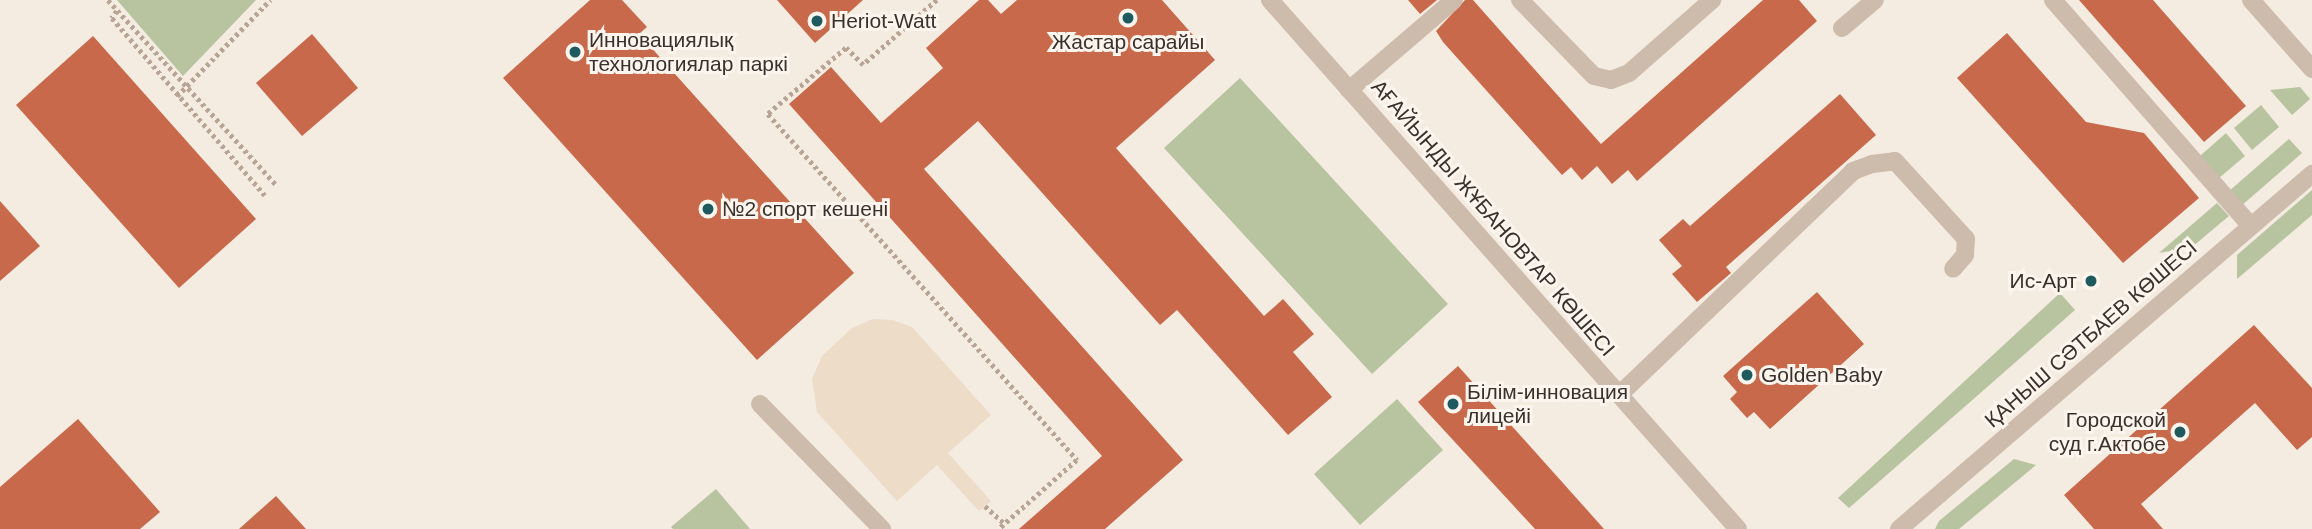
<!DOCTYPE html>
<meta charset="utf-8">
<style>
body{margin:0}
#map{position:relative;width:2312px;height:529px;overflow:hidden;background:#f4ebe1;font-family:Arial,sans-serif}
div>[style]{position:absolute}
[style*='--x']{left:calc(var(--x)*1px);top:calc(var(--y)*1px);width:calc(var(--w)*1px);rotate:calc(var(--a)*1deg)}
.green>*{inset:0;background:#b8c4a0}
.plaza>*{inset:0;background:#ecdcc8}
.building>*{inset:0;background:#c8694b}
.path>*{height:4.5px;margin-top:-2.25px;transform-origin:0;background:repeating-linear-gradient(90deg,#b9a596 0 3.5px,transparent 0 7px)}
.minor>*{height:18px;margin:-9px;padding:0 9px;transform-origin:9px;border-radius:9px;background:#cdbbac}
.dots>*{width:19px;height:19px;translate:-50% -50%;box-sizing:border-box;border:4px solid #fbf5ee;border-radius:50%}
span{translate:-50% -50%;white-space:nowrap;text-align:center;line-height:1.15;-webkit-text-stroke:6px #fbf5ee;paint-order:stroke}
.poi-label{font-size:21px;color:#3b302b}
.left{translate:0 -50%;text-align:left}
.right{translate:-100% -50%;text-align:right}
.street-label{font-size:21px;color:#3b302b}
</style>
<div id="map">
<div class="green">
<div style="clip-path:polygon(117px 0,256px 0,183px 76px)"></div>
<div style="clip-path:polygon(1240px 78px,1448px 304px,1372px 374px,1164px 148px)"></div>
<div style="clip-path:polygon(2300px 87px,2310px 99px,2292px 115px,2270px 90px)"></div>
<div style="clip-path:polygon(2261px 105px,2279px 127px,2252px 150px,2234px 128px)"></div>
<div style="clip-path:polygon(2226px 133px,2245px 156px,2219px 178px,2200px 156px)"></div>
<div style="clip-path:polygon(2289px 139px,2302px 153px,2241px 206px,2228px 192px)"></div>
<div style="clip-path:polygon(2312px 190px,2312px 215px,2237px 279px,2237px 255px)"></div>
<div style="clip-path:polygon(2217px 203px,2229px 216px,2192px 247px,2159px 253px)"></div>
<div style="clip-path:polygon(2060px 293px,2075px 310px,1849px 508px,1838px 498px)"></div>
<div style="clip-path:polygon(1397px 399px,1443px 450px,1360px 525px,1314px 474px)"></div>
<div style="clip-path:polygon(2014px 459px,2036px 465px,1959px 529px,1935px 529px,1939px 521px)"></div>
<div style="clip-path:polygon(716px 489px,750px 529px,673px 529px,671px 527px)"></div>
</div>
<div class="plaza">
<div style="clip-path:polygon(873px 319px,892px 320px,912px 327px,991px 415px,948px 453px,991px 501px,979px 511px,937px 465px,897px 501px,817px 412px,812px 379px,822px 356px,852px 328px)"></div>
</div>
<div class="building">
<div style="clip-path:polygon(590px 0,622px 0,647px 27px,639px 34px,854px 273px,757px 360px,503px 78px)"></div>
<div style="clip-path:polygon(777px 0,863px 0,815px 43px)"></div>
<div style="clip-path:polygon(979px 0,988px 0,1001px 14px,1017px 0,1162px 0,1215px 60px,1116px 148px,1264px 316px,1283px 299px,1314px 334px,1293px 352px,1332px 397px,1288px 435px,1177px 310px,1160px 325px,978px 121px,924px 169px,1183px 460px,1105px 529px,1019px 529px,1102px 456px,789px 104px,831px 67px,881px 123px,943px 68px,926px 48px)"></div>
<div style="clip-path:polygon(1408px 0,1437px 0,1420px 14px)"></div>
<div style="clip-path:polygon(1465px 0,1473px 0,1601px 144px,1763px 0,1799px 0,1817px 21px,1637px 181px,1628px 170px,1612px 184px,1597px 166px,1582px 180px,1571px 167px,1562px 175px,1443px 42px,1436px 31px)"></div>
<div style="clip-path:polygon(2079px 0,2153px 0,2246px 106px,2204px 142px)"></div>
<div style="clip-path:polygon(2007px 33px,2086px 122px,2144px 133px,2199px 198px,2123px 263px,1957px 78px)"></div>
<div style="clip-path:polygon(312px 34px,358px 88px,302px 136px,256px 83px)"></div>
<div style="clip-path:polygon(93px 36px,256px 219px,179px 288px,16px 105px)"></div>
<div style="clip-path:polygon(1840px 94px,1876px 135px,1726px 267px,1731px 273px,1697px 302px,1672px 274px,1682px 266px,1659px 240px,1683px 219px,1690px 226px)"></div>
<div style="clip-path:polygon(0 201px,40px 246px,0 281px)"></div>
<div style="clip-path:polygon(1817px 292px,1864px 344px,1770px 429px,1754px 412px,1747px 418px,1730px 399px,1737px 392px,1723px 376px)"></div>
<div style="clip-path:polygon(2254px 325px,2312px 388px,2312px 437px,2297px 450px,2255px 403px,2141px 504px,2163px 529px,2094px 529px,2064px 495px)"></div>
<div style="clip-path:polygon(1458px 366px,1588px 511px,1604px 529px,1535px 529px,1418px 402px)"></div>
<div style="clip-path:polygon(78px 419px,160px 512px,140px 529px,0 529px,0 487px)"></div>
<div style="clip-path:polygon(276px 496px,306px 529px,239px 529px)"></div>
</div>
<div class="path">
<div style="--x:108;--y:0;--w:251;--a:47.7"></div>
<div style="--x:937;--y:0;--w:98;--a:138.7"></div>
<div style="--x:863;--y:65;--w:24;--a:-135"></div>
<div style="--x:846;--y:48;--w:102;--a:139.8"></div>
<div style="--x:768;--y:114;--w:464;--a:48.2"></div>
<div style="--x:1077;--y:460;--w:104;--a:138.5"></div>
<div style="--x:117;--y:11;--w:9;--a:126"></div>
<div style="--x:112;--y:18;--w:234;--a:49.2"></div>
<div style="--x:177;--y:96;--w:134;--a:-45.9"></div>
<div style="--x:985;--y:506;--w:27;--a:42"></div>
</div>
<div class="minor">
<div style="--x:1270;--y:0;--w:706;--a:48.5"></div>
<div style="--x:1520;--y:0;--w:106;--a:45.8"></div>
<div style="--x:1594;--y:76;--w:17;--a:13"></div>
<div style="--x:1611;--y:80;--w:19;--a:-21"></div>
<div style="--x:1629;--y:73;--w:111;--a:-41.3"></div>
<div style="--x:2053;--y:0;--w:300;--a:48.8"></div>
<div style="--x:2251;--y:0;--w:92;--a:48.5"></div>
<div style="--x:1842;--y:28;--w:43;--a:-40.3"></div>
<div style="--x:1349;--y:90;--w:138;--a:-40.6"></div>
<div style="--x:1619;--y:395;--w:324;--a:-43.7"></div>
<div style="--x:1853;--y:171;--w:20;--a:-20"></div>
<div style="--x:1872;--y:164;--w:23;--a:-7"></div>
<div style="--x:1895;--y:161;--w:105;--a:47.7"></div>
<div style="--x:1966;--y:239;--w:16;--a:94"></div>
<div style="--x:1965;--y:255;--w:18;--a:131"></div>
<div style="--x:760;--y:404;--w:175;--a:45.7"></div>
<div style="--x:1899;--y:529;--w:545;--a:-40.68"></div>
</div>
<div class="dots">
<div style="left:1128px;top:18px;background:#1f5a5e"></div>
<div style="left:817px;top:21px;background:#1f5a5e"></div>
<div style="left:575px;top:52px;background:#1f5a5e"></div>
<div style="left:708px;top:209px;background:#1f5a5e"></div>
<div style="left:2091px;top:281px;background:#1f5a5e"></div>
<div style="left:1747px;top:375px;background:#1f5a5e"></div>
<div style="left:1453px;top:404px;background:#1f5a5e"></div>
<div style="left:2180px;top:432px;background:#1f5a5e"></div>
</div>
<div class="poi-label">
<span class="left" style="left:831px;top:21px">Heriot-Watt</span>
<span class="left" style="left:589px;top:52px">Инновациялық<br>технологиялар паркі</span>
<span style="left:1128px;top:42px">Жастар сарайы</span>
<span class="left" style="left:722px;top:209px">№2 спорт кешені</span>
<span class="right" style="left:2077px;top:281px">Ис-Арт</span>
<span class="left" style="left:1761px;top:375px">Golden Baby</span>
<span class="left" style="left:1467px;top:404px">Білім-инновация<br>лицейі</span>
<span class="right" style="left:2166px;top:432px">Городской<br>суд г.Актобе</span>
</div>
<div class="street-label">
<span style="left:1493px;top:218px;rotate:49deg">АҒАЙЫНДЫ ЖҰБАНОВТАР КӨШЕСІ</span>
<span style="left:2091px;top:334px;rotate:-41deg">ҚАНЫШ СӘТБАЕВ КӨШЕСІ</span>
</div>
</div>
